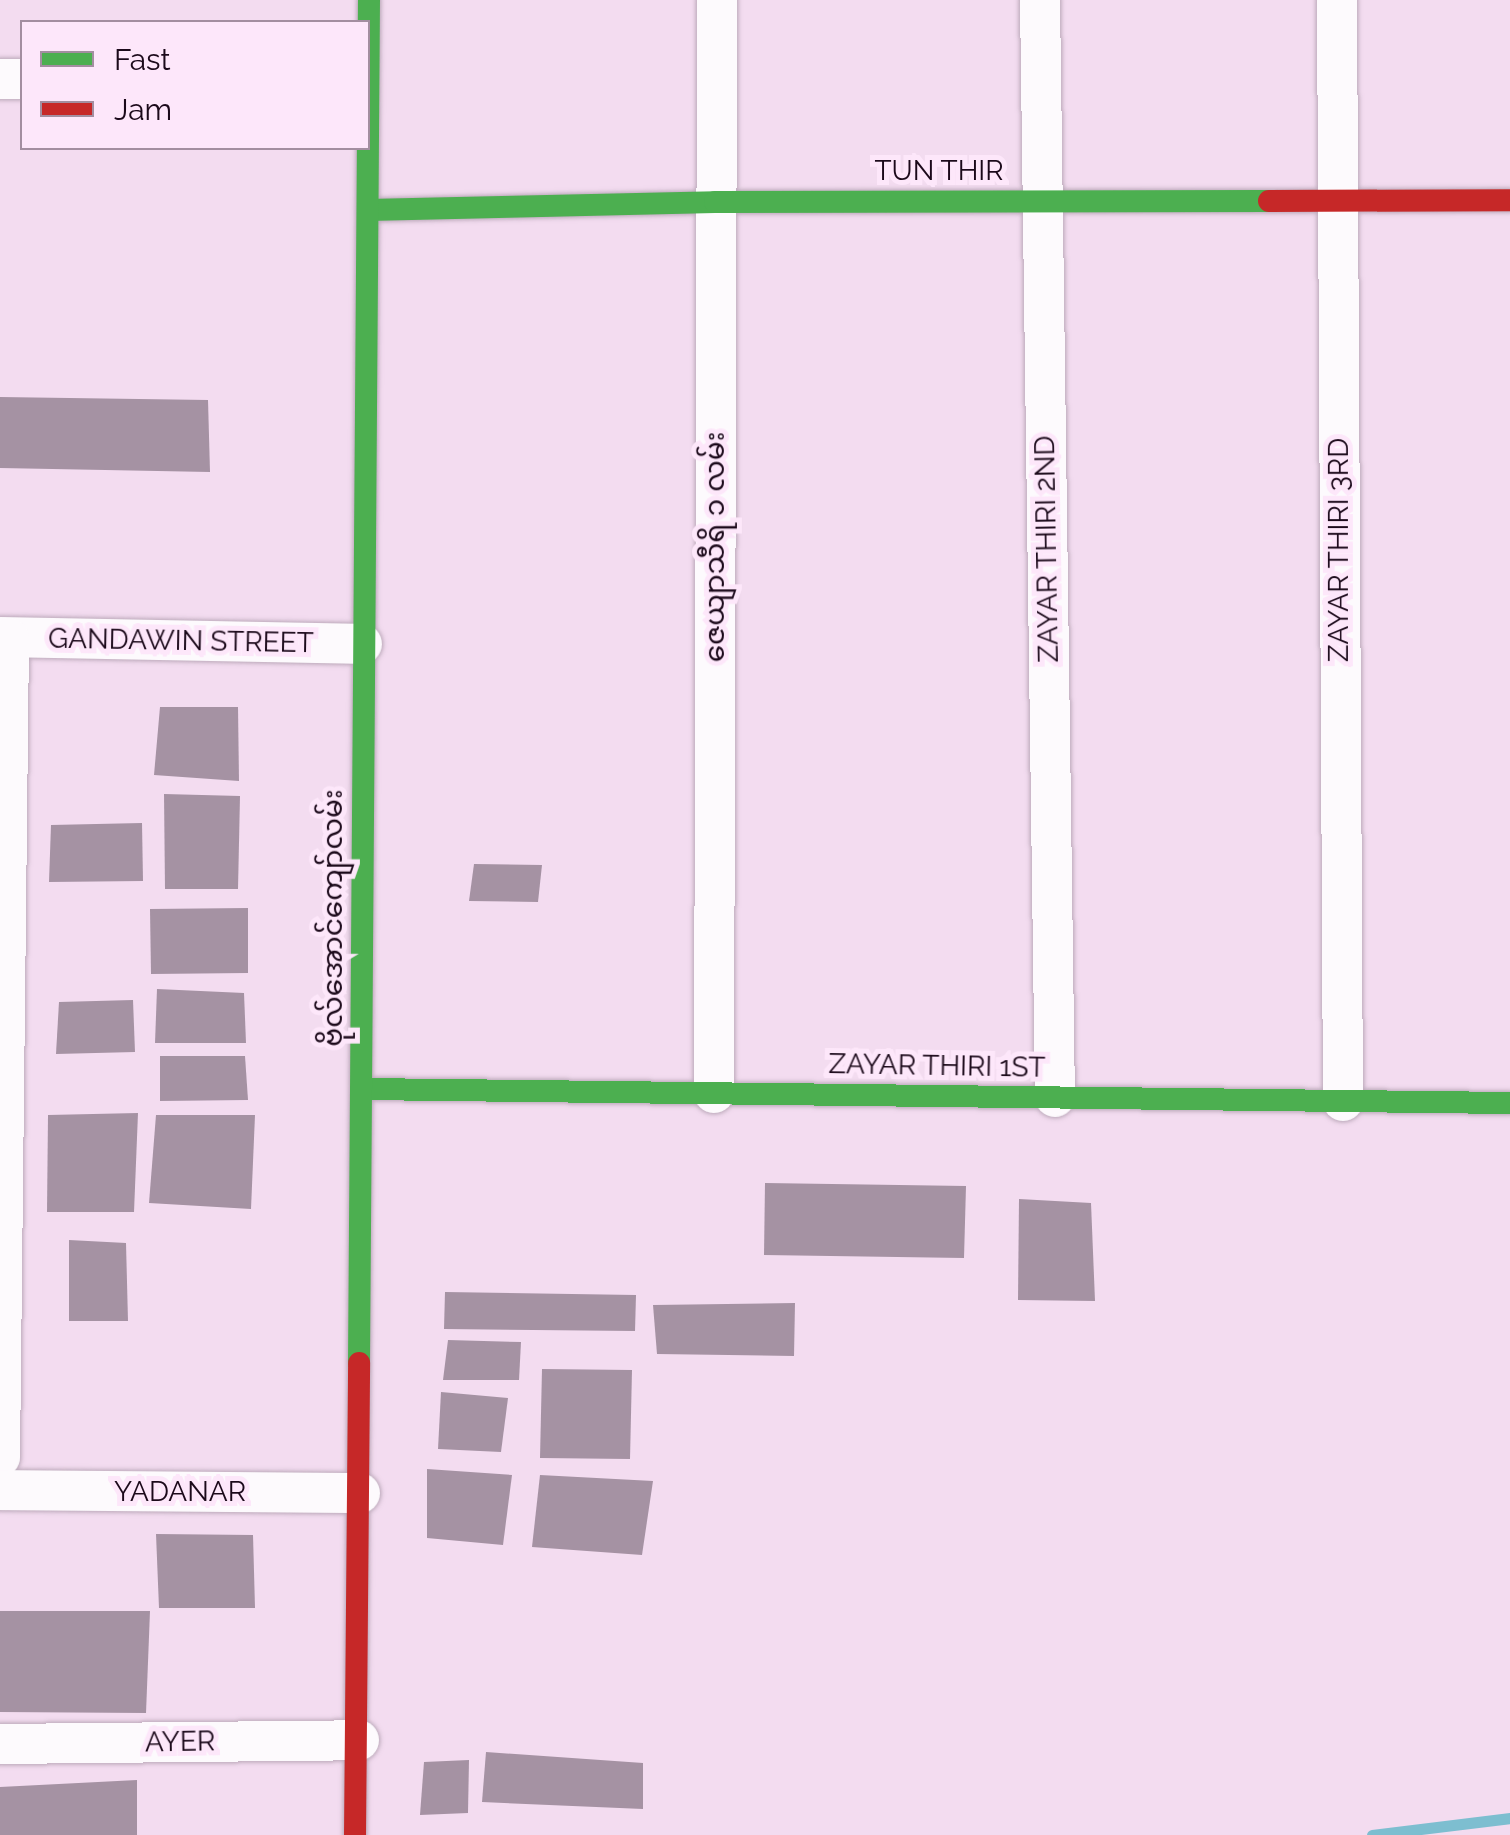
<!DOCTYPE html>
<meta charset="utf-8">
<style>
body{margin:0}
#map{position:relative;width:1510px;height:1835px;overflow:hidden;background:#f3dcf0;font-family:Raleway,"Noto Sans Myanmar",sans-serif}
div>[style]{position:absolute}
[style*='--x']{left:calc(var(--x)*1px);top:calc(var(--y)*1px);width:calc(var(--w)*1px);rotate:calc(var(--a)*1deg)}
.stream>*{height:11px;margin:-5.5px;padding:0 5.5px;transform-origin:5.5px;border-radius:5.5px;background:#7dbed0}
.building>*{inset:0;background:#a592a3}
.roads{filter:drop-shadow(0 0 2px #bdaabb) drop-shadow(0 0 2px #bdaabb)}
.street>*{height:40px;margin:-20px;padding:0 20px;transform-origin:20px;border-radius:20px;background:#fdfafd}
.fast>*{height:22px;margin:-11px;padding:0 11px;transform-origin:11px;border-radius:11px;background:#4caf50}
.jam>*{height:22px;margin:-11px;padding:0 11px;transform-origin:11px;border-radius:11px;background:#c62828}
span{translate:-50% -50%;white-space:nowrap;text-align:center;line-height:1.15;-webkit-text-stroke:10px #fde7fa;paint-order:stroke}
.street-label{font-size:28px;color:#1b091a}
.legend{position:absolute;left:20px;top:20px;width:350px;height:130px;box-sizing:border-box;background:#fde7fa;border:2px solid #a38ea0;margin:0;padding:12px 18px;list-style:none;font-size:30px;color:#1b091a}
.legend li{display:flex;align-items:center;gap:20px;height:50px}
.legend b{width:50px;border:2px solid #a38ea0}
</style>
<div id="map">
<div class="stream">
<div style="--x:1372;--y:1835;--w:139;--a:-7"></div>
</div>
<div class="building">
<div style="clip-path:polygon(0 397px,208px 400px,210px 472px,0 468px)"></div>
<div style="clip-path:polygon(160px 707px,238px 707px,239px 781px,154px 775px)"></div>
<div style="clip-path:polygon(164px 794px,240px 796px,238px 889px,165px 889px)"></div>
<div style="clip-path:polygon(142px 823px,143px 881px,49px 882px,51px 825px)"></div>
<div style="clip-path:polygon(474px 864px,542px 865px,538px 902px,469px 901px)"></div>
<div style="clip-path:polygon(248px 908px,248px 973px,151px 974px,150px 909px)"></div>
<div style="clip-path:polygon(157px 989px,244px 993px,246px 1043px,155px 1043px)"></div>
<div style="clip-path:polygon(133px 1000px,135px 1052px,56px 1054px,59px 1002px)"></div>
<div style="clip-path:polygon(160px 1056px,245px 1056px,248px 1100px,160px 1101px)"></div>
<div style="clip-path:polygon(138px 1113px,134px 1212px,47px 1212px,48px 1115px)"></div>
<div style="clip-path:polygon(156px 1115px,255px 1115px,251px 1209px,149px 1203px)"></div>
<div style="clip-path:polygon(765px 1183px,966px 1186px,964px 1258px,764px 1255px)"></div>
<div style="clip-path:polygon(1019px 1199px,1091px 1203px,1095px 1301px,1018px 1300px)"></div>
<div style="clip-path:polygon(69px 1240px,126px 1243px,128px 1321px,69px 1321px)"></div>
<div style="clip-path:polygon(445px 1292px,636px 1295px,635px 1331px,444px 1329px)"></div>
<div style="clip-path:polygon(795px 1303px,794px 1356px,657px 1354px,653px 1305px)"></div>
<div style="clip-path:polygon(448px 1340px,521px 1342px,519px 1380px,443px 1380px)"></div>
<div style="clip-path:polygon(542px 1369px,632px 1370px,630px 1459px,540px 1458px)"></div>
<div style="clip-path:polygon(441px 1392px,508px 1398px,501px 1452px,438px 1449px)"></div>
<div style="clip-path:polygon(427px 1469px,512px 1475px,503px 1545px,427px 1538px)"></div>
<div style="clip-path:polygon(540px 1475px,653px 1481px,642px 1555px,532px 1547px)"></div>
<div style="clip-path:polygon(156px 1534px,253px 1535px,255px 1608px,159px 1608px)"></div>
<div style="clip-path:polygon(0 1611px,150px 1611px,146px 1713px,0 1712px)"></div>
<div style="clip-path:polygon(486px 1752px,643px 1763px,643px 1809px,482px 1802px)"></div>
<div style="clip-path:polygon(469px 1760px,468px 1813px,420px 1815px,424px 1762px)"></div>
<div style="clip-path:polygon(137px 1780px,137px 1835px,0 1835px,0 1787px)"></div>
</div>
<div class="roads">
<div class="street">
<div style="--x:1040;--y:0;--w:1097;--a:89.22"></div>
<div style="--x:1337;--y:0;--w:1101;--a:89.69"></div>
<div style="--x:0;--y:79;--w:22;--a:0"></div>
<div style="--x:0;--y:637;--w:362;--a:1.1"></div>
<div style="--x:714;--y:1093;--w:1093;--a:-89.84"></div>
<div style="--x:0;--y:1457;--w:819;--a:-89.37"></div>
<div style="--x:0;--y:1490;--w:360;--a:0.5"></div>
<div style="--x:0;--y:1744;--w:359;--a:-0.6"></div>
</div>
<div class="fast">
<div style="--x:368;--y:210;--w:347;--a:-1.3"></div>
<div style="--x:715;--y:202;--w:554;--a:-0.1"></div>
<div style="--x:363;--y:1089;--w:1147;--a:0.7"></div>
<div style="--x:359;--y:1363;--w:1363;--a:-89.58"></div>
</div>
<div class="jam">
<div style="--x:1269;--y:201;--w:241;--a:-0.2"></div>
<div style="--x:355;--y:1835;--w:472;--a:-89.5"></div>
</div>
</div>
<div class="street-label">
<span style="left:939px;top:171px">TUN THIR</span>
<span style="left:715px;top:547px;rotate:-90deg">ဇေယျာသီရိ ၁ လမ်း</span>
<span style="left:1047px;top:549px;rotate:-91deg">ZAYAR THIRI 2ND</span>
<span style="left:1339px;top:550px;rotate:-90deg">ZAYAR THIRI 3RD</span>
<span style="left:181px;top:641px;rotate:1deg">GANDAWIN STREET</span>
<span style="left:333px;top:918px;rotate:-90deg">ဗိုလ်အောင်ကျော်လမ်း</span>
<span style="left:937px;top:1066px;rotate:1deg">ZAYAR THIRI 1ST</span>
<span style="left:180px;top:1492px">YADANAR</span>
<span style="left:180px;top:1742px;rotate:-1deg">AYER</span>
</div>
<ul class="legend">
<li><b style="height:12px;background:#4caf50"></b>Fast</li>
<li><b style="height:12px;background:#c62828"></b>Jam</li>
</ul>
</div>
